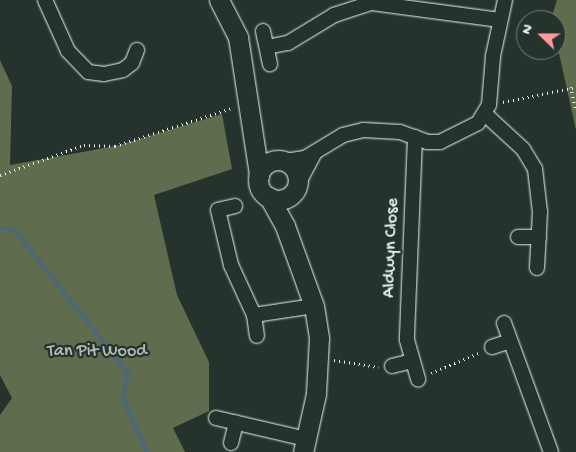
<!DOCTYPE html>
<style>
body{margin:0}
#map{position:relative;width:576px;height:452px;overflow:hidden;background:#26332d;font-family:"Gochi Hand",sans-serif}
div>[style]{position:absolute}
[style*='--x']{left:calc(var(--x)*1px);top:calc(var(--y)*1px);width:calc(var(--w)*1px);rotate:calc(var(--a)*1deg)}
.green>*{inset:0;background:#5f6c4d}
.stream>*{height:4.5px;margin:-2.25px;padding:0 2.25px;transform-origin:2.25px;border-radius:2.25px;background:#4f6974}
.path>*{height:2.5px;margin-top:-1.25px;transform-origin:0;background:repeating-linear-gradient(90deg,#e8f1f8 0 1px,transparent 0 5px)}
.roads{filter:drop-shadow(0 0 1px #e8f1f8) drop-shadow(0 0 1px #e8f1f8)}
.street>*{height:14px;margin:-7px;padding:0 7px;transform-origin:7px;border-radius:7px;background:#26332d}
.secondary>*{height:19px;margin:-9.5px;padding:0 9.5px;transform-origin:9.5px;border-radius:9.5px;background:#26332d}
.secondary>.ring{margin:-9.5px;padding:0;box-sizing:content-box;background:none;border:19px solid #26332d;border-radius:50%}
span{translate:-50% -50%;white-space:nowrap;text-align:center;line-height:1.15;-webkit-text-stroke:4.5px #26332d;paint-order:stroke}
.street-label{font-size:18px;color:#e8f1f8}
.park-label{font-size:18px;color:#b1bcb4}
.north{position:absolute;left:516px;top:10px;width:50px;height:50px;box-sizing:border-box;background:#26332d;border:1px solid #747f7e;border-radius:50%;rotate:292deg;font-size:14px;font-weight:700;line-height:20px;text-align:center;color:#e8f1f8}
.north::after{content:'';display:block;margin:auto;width:18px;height:22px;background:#ff9aa2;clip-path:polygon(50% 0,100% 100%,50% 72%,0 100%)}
</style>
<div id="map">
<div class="green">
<div style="clip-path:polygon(557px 0,576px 0,576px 130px,556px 40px,556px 20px,551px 19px)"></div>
<div style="clip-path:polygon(0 60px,12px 86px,10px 165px,116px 146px,222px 114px,232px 169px,154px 195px,177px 295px,209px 362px,209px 411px,173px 428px,185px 452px,0 452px,0 415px,12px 398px,0 375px)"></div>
</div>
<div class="stream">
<div style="--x:0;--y:229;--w:14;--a:0"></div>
<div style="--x:14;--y:229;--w:184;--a:51.6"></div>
<div style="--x:128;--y:373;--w:25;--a:102"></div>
<div style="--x:123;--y:397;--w:60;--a:66.4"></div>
</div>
<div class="path">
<div style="--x:571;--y:87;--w:24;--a:78"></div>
<div style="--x:503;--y:102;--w:75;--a:-11.6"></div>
<div style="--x:0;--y:175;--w:89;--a:-19.7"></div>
<div style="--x:84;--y:145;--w:31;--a:2"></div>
<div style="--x:115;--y:146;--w:123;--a:-18"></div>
<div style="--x:334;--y:360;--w:45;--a:9"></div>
<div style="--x:431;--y:373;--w:54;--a:-22.8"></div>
</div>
<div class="roads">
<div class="street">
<div style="--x:45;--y:0;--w:56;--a:65.7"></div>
<div style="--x:68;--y:51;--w:29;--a:46"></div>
<div style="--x:88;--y:72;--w:16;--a:7"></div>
<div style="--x:104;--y:74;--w:19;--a:-12"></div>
<div style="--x:123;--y:70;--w:11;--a:-38"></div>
<div style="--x:132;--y:63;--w:14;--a:-69"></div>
<div style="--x:263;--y:31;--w:34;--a:78"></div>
<div style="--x:267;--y:47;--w:21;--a:-11"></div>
<div style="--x:288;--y:43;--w:54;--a:-31.3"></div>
<div style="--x:334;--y:15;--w:40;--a:-18"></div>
<div style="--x:372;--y:3;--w:129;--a:7.6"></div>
<div style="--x:486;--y:115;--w:50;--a:42.6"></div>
<div style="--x:523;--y:149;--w:23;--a:59"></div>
<div style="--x:535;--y:169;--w:43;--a:83.4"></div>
<div style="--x:540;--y:212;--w:56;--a:93.1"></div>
<div style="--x:415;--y:137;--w:203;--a:92.3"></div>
<div style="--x:407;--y:340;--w:41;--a:74.2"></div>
<div style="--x:285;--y:161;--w:20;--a:-9"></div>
<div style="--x:305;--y:158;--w:44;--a:-31.2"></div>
<div style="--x:343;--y:135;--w:21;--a:-14"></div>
<div style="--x:363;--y:130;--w:37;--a:3"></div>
<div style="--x:400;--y:132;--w:29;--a:20"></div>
<div style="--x:427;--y:142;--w:13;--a:0"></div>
<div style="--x:440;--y:142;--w:42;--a:-26.6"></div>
<div style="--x:478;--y:123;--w:21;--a:-59"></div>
<div style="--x:489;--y:105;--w:49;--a:-85.3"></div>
<div style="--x:493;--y:56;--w:57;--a:-77.9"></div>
<div style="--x:297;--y:186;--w:38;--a:-62"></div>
<div style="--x:235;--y:206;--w:17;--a:167"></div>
<div style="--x:218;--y:210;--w:57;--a:76.7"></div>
<div style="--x:231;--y:265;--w:55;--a:65.3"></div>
<div style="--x:254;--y:315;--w:61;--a:-8.5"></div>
<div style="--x:518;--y:237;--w:21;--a:0"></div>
<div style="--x:254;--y:315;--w:21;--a:82"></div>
<div style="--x:504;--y:323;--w:137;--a:70"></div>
<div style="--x:492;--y:347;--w:19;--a:-18"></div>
<div style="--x:392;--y:366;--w:21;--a:-14"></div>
<div style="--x:216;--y:418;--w:92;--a:13.1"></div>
<div style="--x:231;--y:443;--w:21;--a:-76"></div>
</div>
<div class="secondary">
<div style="--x:219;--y:0;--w:42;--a:62.8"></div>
<div style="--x:238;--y:37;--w:140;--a:81.3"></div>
<div class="ring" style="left:258px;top:160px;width:21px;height:21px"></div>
<div style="--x:269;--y:197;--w:33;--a:61"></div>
<div style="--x:285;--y:226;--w:85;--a:70.1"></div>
<div style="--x:314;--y:306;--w:32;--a:81"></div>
<div style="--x:319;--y:338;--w:56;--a:93.1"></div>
<div style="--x:316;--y:394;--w:59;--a:102.6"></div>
</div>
</div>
<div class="street-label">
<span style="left:392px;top:248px;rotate:-88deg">Aldwyn Close</span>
</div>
<div class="park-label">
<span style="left:97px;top:352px">Tan Pit Wood</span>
</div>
<div class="north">N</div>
</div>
